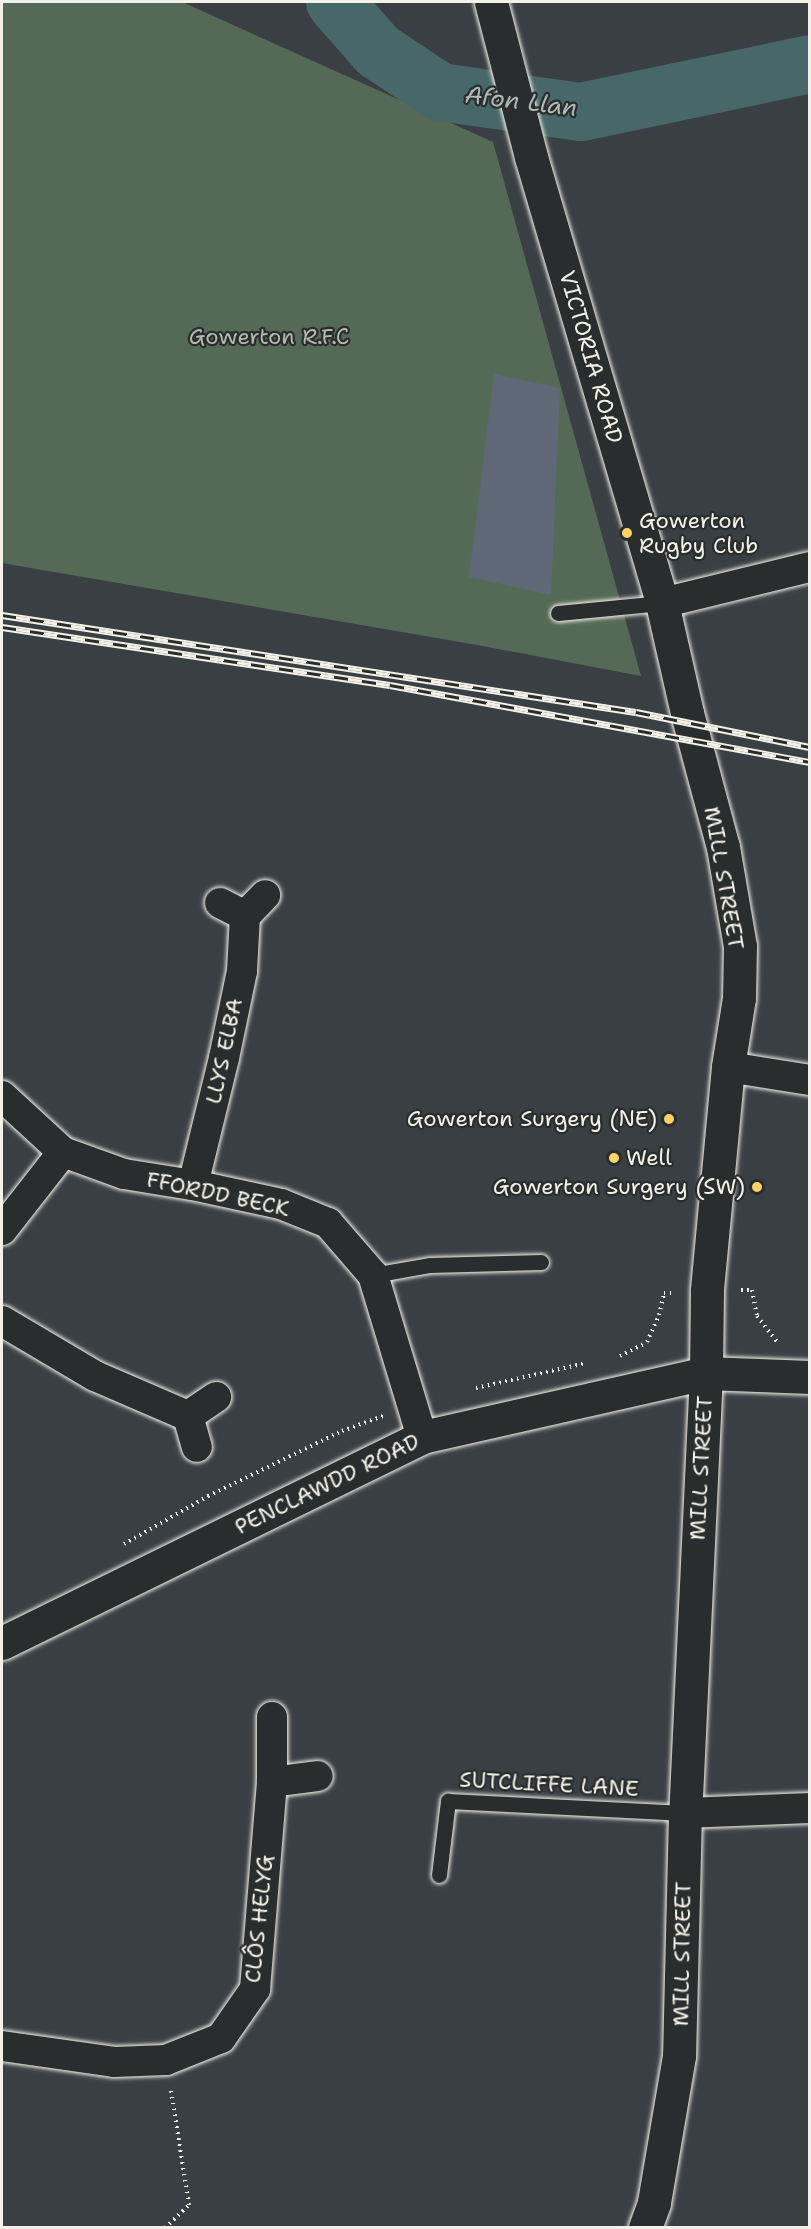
<!DOCTYPE html>
<meta charset="utf-8">
<style>
body{margin:0}
#map{position:relative;width:811px;height:2229px;overflow:hidden;background:#3a3f44;font-family:"Shantell Sans",sans-serif}
div>[style]{position:absolute}
[style*='--x']{left:calc(var(--x)*1px);top:calc(var(--y)*1px);width:calc(var(--w)*1px);rotate:calc(var(--a)*1deg)}
.green>*{inset:0;background:#556a56}
.river>*{height:58px;margin:-29px;padding:0 29px;transform-origin:29px;border-radius:29px;background:#486769}
.building>*{inset:0;background:#5f6876}
.path>*{height:4px;margin-top:-2px;transform-origin:0;background:repeating-linear-gradient(90deg,#f4f1e8 0 1.5px,transparent 0 6px)}
.roads{filter:drop-shadow(0 0 2px #f4f1e8) drop-shadow(0 0 2px #f4f1e8)}
.service>*{height:15px;margin:-7.5px;padding:0 7.5px;transform-origin:7.5px;border-radius:7.5px;background:#2a2d2e}
.minor>*{height:30px;margin:-15px;padding:0 15px;transform-origin:15px;border-radius:15px;background:#2a2d2e}
.secondary>*{height:33px;margin:-16.5px;padding:0 16.5px;transform-origin:16.5px;border-radius:16.5px;background:#2a2d2e}
.rail>*{height:7px;margin-top:-3.5px;transform-origin:0;background:repeating-linear-gradient(90deg,#2a2d2e 0 14px,#f4f1e8 0 28px);box-sizing:border-box;border-block:2px solid #f4f1e8}
.dots>*{width:16px;height:16px;translate:-50% -50%;box-sizing:border-box;border:3px solid #2a2d2e;border-radius:50%}
span{translate:-50% -50%;white-space:nowrap;text-align:center;line-height:1.15;-webkit-text-stroke:4.5px #2a2d2e;paint-order:stroke}
.park-label{font-size:22px;color:#b4bbae}
.street-label{font-size:22px;color:#f4f1e8}
.poi-label{font-size:22px;color:#f4f1e8}
.left{translate:0 -50%;text-align:left}
.right{translate:-100% -50%;text-align:right}
.water-label{font-size:24px;color:#afbab5;font-style:italic}
.frame{position:absolute;inset:0;border:3px solid #f4f1e8;pointer-events:none}
</style>
<div id="map">
<div class="green">
<div style="clip-path:polygon(2px 2px,182px 2px,493px 142px,641px 676px,483px 646px,2px 563px)"></div>
</div>
<div class="river">
<div style="--x:335;--y:2;--w:65;--a:48.7"></div>
<div style="--x:378;--y:51;--w:74;--a:33.5"></div>
<div style="--x:440;--y:92;--w:142;--a:8.1"></div>
<div style="--x:581;--y:112;--w:234;--a:-11.8"></div>
</div>
<div class="building">
<div style="clip-path:polygon(494px 374px,560px 388px,551px 595px,469px 577px)"></div>
</div>
<div class="path">
<div style="--x:741;--y:1290;--w:11;--a:0"></div>
<div style="--x:752;--y:1290;--w:26;--a:79"></div>
<div style="--x:757;--y:1316;--w:33;--a:52"></div>
<div style="--x:620;--y:1356;--w:30;--a:-27"></div>
<div style="--x:647;--y:1342;--w:30;--a:-66"></div>
<div style="--x:659;--y:1315;--w:23;--a:-77"></div>
<div style="--x:664;--y:1293;--w:12;--a:0"></div>
<div style="--x:476;--y:1388;--w:113;--a:-12.8"></div>
<div style="--x:124;--y:1544;--w:97;--a:-29.7"></div>
<div style="--x:208;--y:1496;--w:149;--a:-25.9"></div>
<div style="--x:342;--y:1431;--w:44;--a:-20.1"></div>
<div style="--x:165;--y:2228;--w:33;--a:-44"></div>
<div style="--x:189;--y:2205;--w:116;--a:-98.9"></div>
</div>
<div class="roads">
<div class="service">
<div style="--x:558;--y:613;--w:104;--a:-5.5"></div>
<div style="--x:373;--y:1275;--w:58;--a:-10"></div>
<div style="--x:430;--y:1265;--w:111;--a:-1.5"></div>
<div style="--x:439;--y:1875;--w:75;--a:-83.1"></div>
<div style="--x:448;--y:1801;--w:237;--a:2.9"></div>
</div>
<div class="minor">
<div style="--x:662;--y:603;--w:152;--a:-13.7"></div>
<div style="--x:220;--y:903;--w:28;--a:27"></div>
<div style="--x:728;--y:1067;--w:83;--a:9"></div>
<div style="--x:2;--y:1096;--w:83;--a:42.6"></div>
<div style="--x:63;--y:1152;--w:65;--a:19.8"></div>
<div style="--x:124;--y:1174;--w:70;--a:9.1"></div>
<div style="--x:193;--y:1185;--w:90;--a:12.2"></div>
<div style="--x:281;--y:1204;--w:51;--a:22"></div>
<div style="--x:328;--y:1223;--w:69;--a:49.1"></div>
<div style="--x:373;--y:1275;--w:169;--a:73.2"></div>
<div style="--x:193;--y:1185;--w:131;--a:-76.3"></div>
<div style="--x:224;--y:1058;--w:89;--a:-78.3"></div>
<div style="--x:242;--y:971;--w:55;--a:-86.9"></div>
<div style="--x:245;--y:916;--w:29;--a:-46"></div>
<div style="--x:2;--y:1230;--w:99;--a:-52"></div>
<div style="--x:2;--y:1321;--w:108;--a:30.6"></div>
<div style="--x:95;--y:1376;--w:101;--a:23.3"></div>
<div style="--x:188;--y:1416;--w:32;--a:74"></div>
<div style="--x:188;--y:1416;--w:34;--a:-34"></div>
<div style="--x:272;--y:1782;--w:46;--a:-7.4"></div>
<div style="--x:685;--y:1813;--w:125;--a:-2.3"></div>
<div style="--x:2;--y:2046;--w:113;--a:8.1"></div>
<div style="--x:114;--y:2062;--w:52;--a:-2.2"></div>
<div style="--x:166;--y:2060;--w:59;--a:-21.8"></div>
<div style="--x:221;--y:2038;--w:60;--a:-55.2"></div>
<div style="--x:255;--y:1989;--w:208;--a:-85.3"></div>
<div style="--x:272;--y:1782;--w:65;--a:-90"></div>
</div>
<div class="secondary">
<div style="--x:491;--y:2;--w:160;--a:75.5"></div>
<div style="--x:531;--y:157;--w:465;--a:73.6"></div>
<div style="--x:662;--y:603;--w:113;--a:77.2"></div>
<div style="--x:687;--y:713;--w:139;--a:75"></div>
<div style="--x:723;--y:847;--w:100;--a:80.3"></div>
<div style="--x:740;--y:946;--w:52;--a:91.1"></div>
<div style="--x:739;--y:998;--w:70;--a:99.1"></div>
<div style="--x:728;--y:1067;--w:225;--a:95.4"></div>
<div style="--x:707;--y:1291;--w:82;--a:90.7"></div>
<div style="--x:706;--y:1373;--w:441;--a:92.7"></div>
<div style="--x:685;--y:1813;--w:243;--a:91.4"></div>
<div style="--x:679;--y:2056;--w:149;--a:99.7"></div>
<div style="--x:654;--y:2203;--w:27;--a:110"></div>
<div style="--x:2;--y:1643;--w:468;--a:-26.1"></div>
<div style="--x:422;--y:1437;--w:291;--a:-12.7"></div>
<div style="--x:706;--y:1373;--w:104;--a:2.2"></div>
</div>
</div>
<div class="rail">
<div style="--x:2;--y:615;--w:641;--a:8.7"></div>
<div style="--x:636;--y:712;--w:177;--a:11.4"></div>
<div style="--x:2;--y:627;--w:392;--a:8.5"></div>
<div style="--x:390;--y:685;--w:427;--a:10.4"></div>
</div>
<div class="dots">
<div style="left:627px;top:533px;background:#ffd166"></div>
<div style="left:669px;top:1119px;background:#ffd166"></div>
<div style="left:614px;top:1158px;background:#ffd166"></div>
<div style="left:757px;top:1187px;background:#ffd166"></div>
</div>
<div class="park-label">
<span style="left:269px;top:337px">Gowerton R.F.C</span>
</div>
<div class="street-label">
<span style="left:591px;top:357px;rotate:74deg">VICTORIA ROAD</span>
<span style="left:724px;top:878px;rotate:80deg">MILL STREET</span>
<span style="left:224px;top:1051px;rotate:-78deg">LLYS ELBA</span>
<span style="left:218px;top:1194px;rotate:12deg">FFORDD BECK</span>
<span style="left:701px;top:1468px;rotate:-87deg">MILL STREET</span>
<span style="left:327px;top:1484px;rotate:-26deg">PENCLAWDD ROAD</span>
<span style="left:549px;top:1784px;rotate:3deg">SUTCLIFFE LANE</span>
<span style="left:259px;top:1919px;rotate:-84deg">CLÔS HELYG</span>
<span style="left:682px;top:1954px;rotate:-89deg">MILL STREET</span>
</div>
<div class="poi-label">
<span class="left" style="left:639px;top:533px">Gowerton<br>Rugby Club</span>
<span class="right" style="left:657px;top:1119px">Gowerton Surgery (NE)</span>
<span class="left" style="left:626px;top:1158px">Well</span>
<span class="right" style="left:745px;top:1187px">Gowerton Surgery (SW)</span>
</div>
<div class="water-label">
<span style="left:521px;top:102px;rotate:7deg">Afon Llan</span>
</div>
<div class="frame"></div>
</div>
